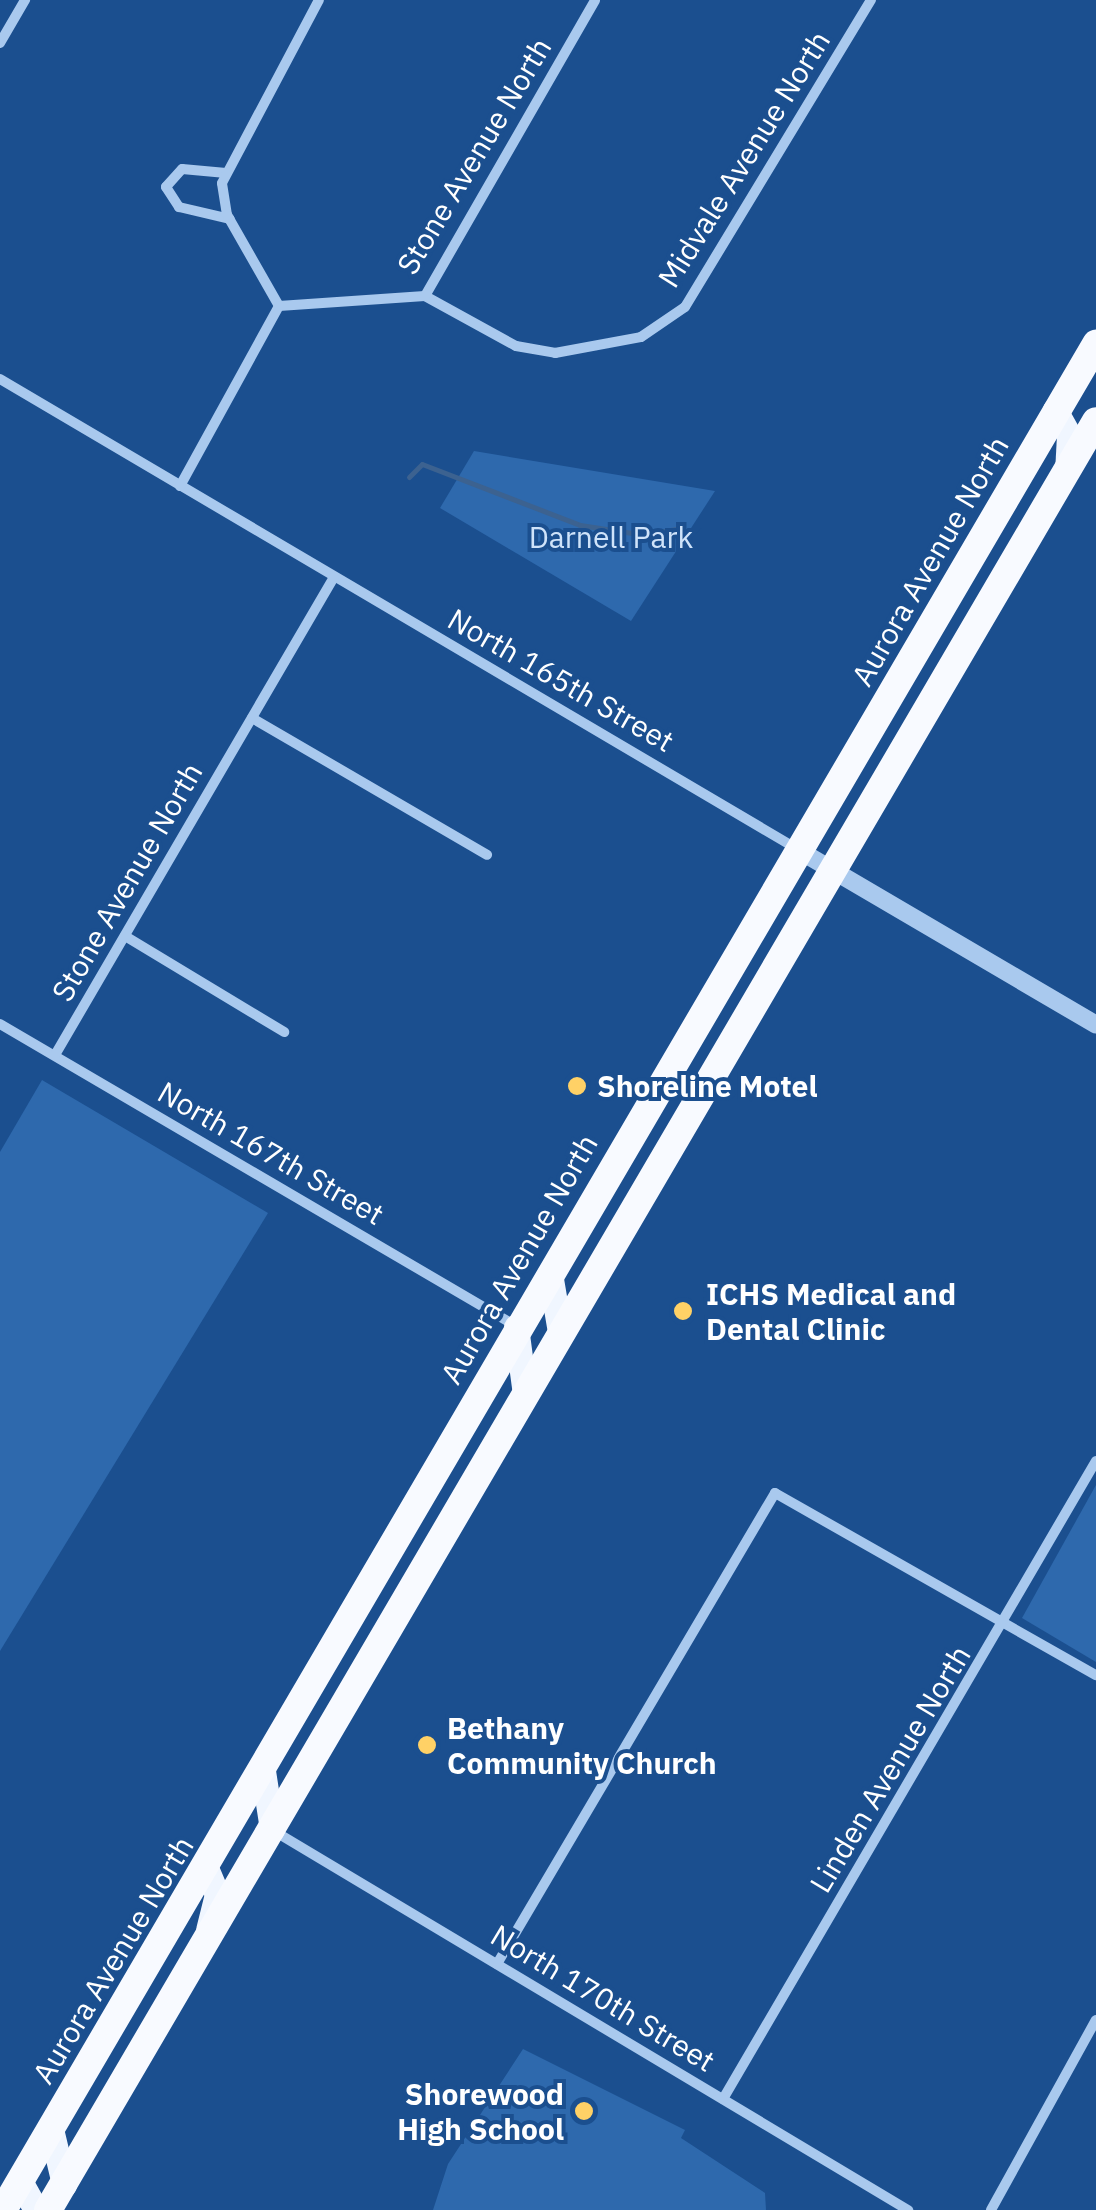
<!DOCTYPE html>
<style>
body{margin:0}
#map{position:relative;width:1096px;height:2210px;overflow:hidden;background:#1b4f8f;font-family:"IBM Plex Sans",sans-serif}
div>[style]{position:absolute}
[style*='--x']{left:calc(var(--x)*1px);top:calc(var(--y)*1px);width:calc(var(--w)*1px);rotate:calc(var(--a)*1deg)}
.green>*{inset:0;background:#2e69ad}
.stream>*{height:5px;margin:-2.5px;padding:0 2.5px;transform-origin:2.5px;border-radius:2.5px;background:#3c6290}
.minor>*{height:10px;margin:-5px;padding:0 5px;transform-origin:5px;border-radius:5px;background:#a9c9ee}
.tertiary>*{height:18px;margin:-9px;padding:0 9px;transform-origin:9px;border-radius:9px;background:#a9c9ee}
.primary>*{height:25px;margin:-12.5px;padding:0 12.5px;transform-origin:12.5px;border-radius:12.5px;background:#f0f6ff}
.trunk>*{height:28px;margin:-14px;padding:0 14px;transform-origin:14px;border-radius:14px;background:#f8faff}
.dots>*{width:28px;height:28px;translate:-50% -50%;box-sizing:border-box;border:5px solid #1b4f8f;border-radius:50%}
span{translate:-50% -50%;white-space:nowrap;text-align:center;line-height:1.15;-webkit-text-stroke:8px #1b4f8f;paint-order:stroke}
.street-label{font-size:30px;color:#fff}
.park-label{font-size:30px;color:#cfe3fa}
.poi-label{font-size:30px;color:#fff;font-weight:700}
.left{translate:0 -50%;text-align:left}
.right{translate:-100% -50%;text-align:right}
</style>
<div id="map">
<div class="green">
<div style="clip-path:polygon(474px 451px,715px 491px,631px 621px,440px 508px)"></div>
<div style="clip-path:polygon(42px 1080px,268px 1213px,0 1651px,0 1152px)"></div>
<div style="clip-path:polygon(1096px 1485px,1096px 1662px,1022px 1618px)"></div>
<div style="clip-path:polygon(523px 2049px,685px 2130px,681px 2138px,765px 2193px,766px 2210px,433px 2210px,448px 2164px)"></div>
</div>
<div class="stream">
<div style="--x:409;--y:477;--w:18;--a:-45"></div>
<div style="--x:422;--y:464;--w:169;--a:21.1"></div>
<div style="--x:580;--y:525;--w:66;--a:8.7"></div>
<div style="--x:645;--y:535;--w:38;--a:-11"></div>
</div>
<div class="minor">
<div style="--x:0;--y:43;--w:50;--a:-59.8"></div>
<div style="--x:226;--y:173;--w:44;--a:-174.8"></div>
<div style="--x:182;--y:169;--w:24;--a:132"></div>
<div style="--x:166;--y:187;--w:24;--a:57"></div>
<div style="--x:179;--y:207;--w:52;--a:13.2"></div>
<div style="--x:425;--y:296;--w:104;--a:28.8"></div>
<div style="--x:516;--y:346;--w:40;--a:10"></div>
<div style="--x:555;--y:353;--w:87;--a:-10.5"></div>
<div style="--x:641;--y:337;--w:53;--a:-34.3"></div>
<div style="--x:685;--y:307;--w:359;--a:-58.8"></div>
<div style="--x:279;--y:306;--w:105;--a:-119.7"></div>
<div style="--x:227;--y:215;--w:32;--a:-99"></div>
<div style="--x:222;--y:183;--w:207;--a:-62.1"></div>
<div style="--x:0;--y:379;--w:927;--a:30.52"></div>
<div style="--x:180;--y:486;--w:205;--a:-61.2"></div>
<div style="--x:279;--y:306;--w:146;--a:-3.9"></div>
<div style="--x:425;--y:296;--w:341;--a:-60.1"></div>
<div style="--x:252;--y:718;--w:272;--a:30.2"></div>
<div style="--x:125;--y:936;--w:186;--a:31.1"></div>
<div style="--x:0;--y:1024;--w:598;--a:30.34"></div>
<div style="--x:55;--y:1055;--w:553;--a:-59.73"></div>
<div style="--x:274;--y:1831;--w:739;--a:30.87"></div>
<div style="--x:497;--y:1964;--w:547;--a:-59.45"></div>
<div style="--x:775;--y:1493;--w:369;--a:29.6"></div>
<div style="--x:723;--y:2099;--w:739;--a:-59.69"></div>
<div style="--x:991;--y:2210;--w:217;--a:-61.1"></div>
</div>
<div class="tertiary">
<div style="--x:800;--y:851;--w:343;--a:30.4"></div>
</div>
<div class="primary">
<div style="--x:1055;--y:410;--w:29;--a:61"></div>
<div style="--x:1069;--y:435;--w:35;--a:93"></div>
<div style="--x:550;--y:1273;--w:54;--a:80.4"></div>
<div style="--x:516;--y:1327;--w:61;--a:82.4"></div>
<div style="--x:263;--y:1771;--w:59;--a:81.2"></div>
<div style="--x:206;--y:1868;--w:28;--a:67"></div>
<div style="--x:217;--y:1894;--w:36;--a:104"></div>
<div style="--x:51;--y:2129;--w:57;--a:76.7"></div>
<div style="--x:20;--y:2181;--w:33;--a:61"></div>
</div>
<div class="trunk">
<div style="--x:3;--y:2210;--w:2163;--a:-59.64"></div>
<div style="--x:48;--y:2210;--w:2073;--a:-59.64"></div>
</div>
<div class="dots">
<div style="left:577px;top:1086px;background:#ffd166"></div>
<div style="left:683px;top:1311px;background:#ffd166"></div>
<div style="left:427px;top:1745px;background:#ffd166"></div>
<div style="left:584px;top:2111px;background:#ffd166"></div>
</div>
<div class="street-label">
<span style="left:474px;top:156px;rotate:-59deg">Stone Avenue North</span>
<span style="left:744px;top:159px;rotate:-58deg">Midvale Avenue North</span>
<span style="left:930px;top:561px;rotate:-60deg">Aurora Avenue North</span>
<span style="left:561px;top:680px;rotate:30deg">North 165th Street</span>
<span style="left:127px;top:882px;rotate:-60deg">Stone Avenue North</span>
<span style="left:271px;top:1153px;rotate:30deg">North 167th Street</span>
<span style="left:519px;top:1259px;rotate:-60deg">Aurora Avenue North</span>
<span style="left:890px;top:1769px;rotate:-59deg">Linden Avenue North</span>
<span style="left:113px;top:1960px;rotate:-59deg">Aurora Avenue North</span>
<span style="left:603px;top:1998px;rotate:31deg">North 170th Street</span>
</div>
<div class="park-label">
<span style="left:611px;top:537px">Darnell Park</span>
</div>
<div class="poi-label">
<span class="left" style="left:597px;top:1086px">Shoreline Motel</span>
<span class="left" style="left:706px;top:1311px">ICHS Medical and<br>Dental Clinic</span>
<span class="left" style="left:447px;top:1745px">Bethany<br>Community Church</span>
<span class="right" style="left:564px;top:2111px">Shorewood<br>High School</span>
</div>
</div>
